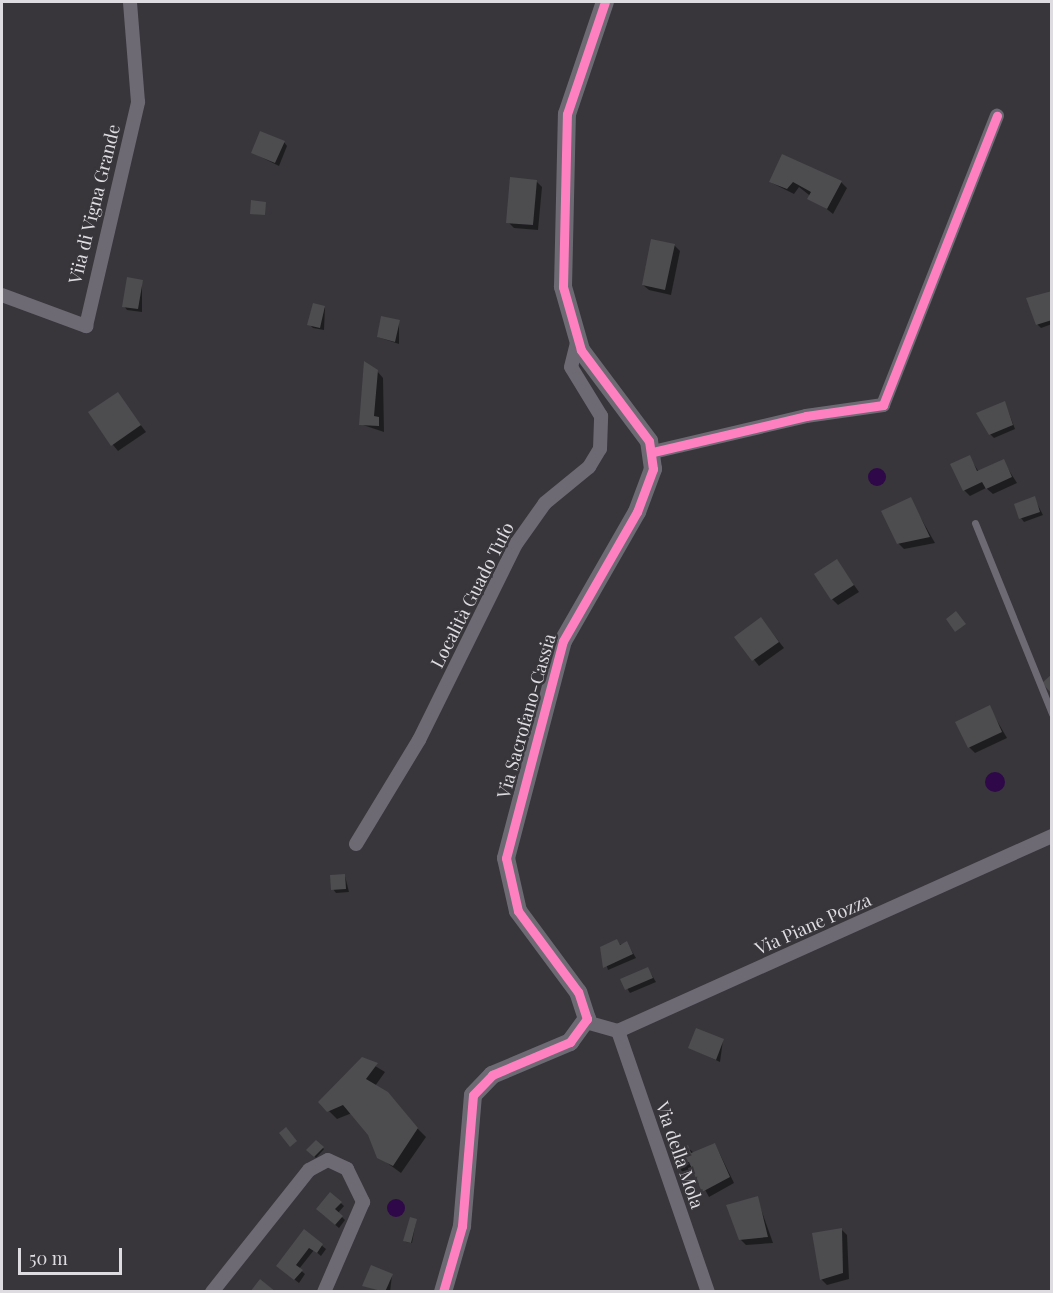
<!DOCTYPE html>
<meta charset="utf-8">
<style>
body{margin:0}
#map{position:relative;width:1053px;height:1293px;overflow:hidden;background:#38363a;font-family:"Playfair Display",serif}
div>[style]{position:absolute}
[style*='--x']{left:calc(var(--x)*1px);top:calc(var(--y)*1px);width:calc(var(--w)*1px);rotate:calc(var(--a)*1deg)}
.water>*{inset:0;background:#2e0849}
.round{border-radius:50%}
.shadow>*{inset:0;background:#0007}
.building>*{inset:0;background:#4d4c4f}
.service>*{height:7px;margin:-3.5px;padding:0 3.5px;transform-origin:3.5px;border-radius:3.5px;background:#6e6a74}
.minor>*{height:14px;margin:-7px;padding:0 7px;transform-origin:7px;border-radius:7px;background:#6e6a74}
.tertiary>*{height:18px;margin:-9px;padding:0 9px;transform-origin:9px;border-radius:9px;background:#6e6a74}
.cycleway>*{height:9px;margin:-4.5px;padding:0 4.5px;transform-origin:4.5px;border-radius:4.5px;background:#ff80c0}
span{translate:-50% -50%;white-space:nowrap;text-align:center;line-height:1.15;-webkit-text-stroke:5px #38353b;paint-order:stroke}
.street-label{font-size:18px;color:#dedce1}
.frame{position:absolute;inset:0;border:3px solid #dedce1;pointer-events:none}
.scale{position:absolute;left:18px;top:1248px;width:104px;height:27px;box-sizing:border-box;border:3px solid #dedce1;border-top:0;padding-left:8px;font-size:18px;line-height:21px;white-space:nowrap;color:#dedce1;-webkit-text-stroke:4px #38353b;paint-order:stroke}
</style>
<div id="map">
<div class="water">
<div class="round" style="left:868px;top:468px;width:18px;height:18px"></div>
<div class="round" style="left:985px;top:772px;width:20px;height:20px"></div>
<div class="round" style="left:387px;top:1199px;width:18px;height:18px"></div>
</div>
<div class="shadow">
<div style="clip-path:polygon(284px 142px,287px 146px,279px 166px,253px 153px)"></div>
<div style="clip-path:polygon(536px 181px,542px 187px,538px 230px,514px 228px,508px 222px)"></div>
<div style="clip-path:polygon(770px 182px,841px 182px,847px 188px,833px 214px,799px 187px,794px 194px)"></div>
<div style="clip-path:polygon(674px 245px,680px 251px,671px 295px,649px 290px,643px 285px)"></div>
<div style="clip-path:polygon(142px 281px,142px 312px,127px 310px,124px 306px)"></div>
<div style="clip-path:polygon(1052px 292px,1052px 324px,1041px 328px,1037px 324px)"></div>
<div style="clip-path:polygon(325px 307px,324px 330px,313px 328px,309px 324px)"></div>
<div style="clip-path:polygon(399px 322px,399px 344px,378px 337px)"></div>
<div style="clip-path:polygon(377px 371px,383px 378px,384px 432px,360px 424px)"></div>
<div style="clip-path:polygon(117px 394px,146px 432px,118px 451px,113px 445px)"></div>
<div style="clip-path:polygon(1005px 403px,1015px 429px,994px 438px,990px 434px)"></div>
<div style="clip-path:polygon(969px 457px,979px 472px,1003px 461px,1017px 483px,993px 494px,986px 488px,970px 496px,964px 490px)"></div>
<div style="clip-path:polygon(1034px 498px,1043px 515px,1024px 522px,1021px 518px)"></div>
<div style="clip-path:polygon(910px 499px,935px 543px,904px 549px,898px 543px)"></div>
<div style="clip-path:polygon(837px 561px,859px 592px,838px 605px,832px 599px)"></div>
<div style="clip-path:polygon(766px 625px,784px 648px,759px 666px,736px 637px)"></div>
<div style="clip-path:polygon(989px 707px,1007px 738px,975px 753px,969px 747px)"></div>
<div style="clip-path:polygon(345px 876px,349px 892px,336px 893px,333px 889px)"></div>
<div style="clip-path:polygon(627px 943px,636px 958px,608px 970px,601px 948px)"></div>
<div style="clip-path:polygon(648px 969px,656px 982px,630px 993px,622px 980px)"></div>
<div style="clip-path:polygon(723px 1040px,720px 1062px,690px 1048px)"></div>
<div style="clip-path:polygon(362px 1058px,385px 1072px,375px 1086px,426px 1137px,401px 1173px,379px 1157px,370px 1134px,352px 1113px,337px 1119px,320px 1102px)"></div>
<div style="clip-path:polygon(316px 1142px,324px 1149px,316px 1158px,308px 1150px)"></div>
<div style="clip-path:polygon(715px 1144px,734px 1183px,709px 1197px,693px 1168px,683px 1172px,677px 1166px,687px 1147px,694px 1153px)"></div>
<div style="clip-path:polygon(331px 1194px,344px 1206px,338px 1213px,345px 1220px,339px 1228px,321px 1213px)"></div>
<div style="clip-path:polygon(757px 1198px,773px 1243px,746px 1245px,740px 1239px)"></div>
<div style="clip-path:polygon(416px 1221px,412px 1243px,406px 1242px,405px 1241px)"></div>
<div style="clip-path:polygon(841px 1229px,847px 1235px,849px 1279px,827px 1285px,821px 1279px)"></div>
<div style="clip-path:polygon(304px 1231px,326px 1249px,321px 1256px,314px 1250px,299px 1269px,305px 1274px,299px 1283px,281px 1269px)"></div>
<div style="clip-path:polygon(392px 1275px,390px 1292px,364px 1286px)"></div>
</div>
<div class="building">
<div style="clip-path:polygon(260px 131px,285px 141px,275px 163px,251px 153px)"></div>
<div style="clip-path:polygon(782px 154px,842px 181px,827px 209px,807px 199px,811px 192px,793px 182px,787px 189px,769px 182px)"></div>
<div style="clip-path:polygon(510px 177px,537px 180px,533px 225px,506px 223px)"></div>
<div style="clip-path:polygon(251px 200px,266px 202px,265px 215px,250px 214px)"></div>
<div style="clip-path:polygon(651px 239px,675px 244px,665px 290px,642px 285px)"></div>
<div style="clip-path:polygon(127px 277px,143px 280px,138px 309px,122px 307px)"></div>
<div style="clip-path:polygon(1052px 291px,1052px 320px,1036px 325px,1026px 298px)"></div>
<div style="clip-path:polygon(313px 303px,325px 306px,320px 328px,307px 325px)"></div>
<div style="clip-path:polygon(381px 316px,400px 320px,395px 342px,377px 337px)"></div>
<div style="clip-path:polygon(364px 361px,378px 370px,374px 416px,379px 417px,379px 426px,359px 425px)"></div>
<div style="clip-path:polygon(118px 392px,141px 425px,111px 446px,88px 412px)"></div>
<div style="clip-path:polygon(1005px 401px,1013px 425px,989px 435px,976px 413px)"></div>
<div style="clip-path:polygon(970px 455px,977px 471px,1004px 459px,1012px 477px,986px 489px,982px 482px,963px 491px,950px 464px)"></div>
<div style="clip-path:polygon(1035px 496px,1040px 512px,1019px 519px,1014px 504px)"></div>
<div style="clip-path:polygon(911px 497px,930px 537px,897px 544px,881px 511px)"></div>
<div style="clip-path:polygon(837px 559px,854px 585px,831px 600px,814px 574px)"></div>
<div style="clip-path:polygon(956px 611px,966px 624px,955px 632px,946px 619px)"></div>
<div style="clip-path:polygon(761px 617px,779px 642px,752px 661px,734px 637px)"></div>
<div style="clip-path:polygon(1052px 674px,1052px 694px,1042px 683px)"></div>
<div style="clip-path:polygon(990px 705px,1002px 732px,968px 748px,955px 722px)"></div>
<div style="clip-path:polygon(345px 874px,346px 889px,331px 890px,330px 875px)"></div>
<div style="clip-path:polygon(617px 939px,620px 945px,627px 941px,633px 954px,603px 968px,600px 947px)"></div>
<div style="clip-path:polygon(648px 967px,653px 978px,625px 990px,620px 979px)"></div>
<div style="clip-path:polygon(696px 1028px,724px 1039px,716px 1060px,688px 1048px)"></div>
<div style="clip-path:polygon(362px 1057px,378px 1063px,366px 1079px,388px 1092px,418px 1128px,393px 1166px,377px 1158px,368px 1135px,343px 1105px,327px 1112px,318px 1102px)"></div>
<div style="clip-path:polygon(286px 1127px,297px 1141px,290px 1147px,279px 1133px)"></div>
<div style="clip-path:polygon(316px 1140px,324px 1147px,314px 1157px,306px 1150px)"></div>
<div style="clip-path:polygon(715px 1143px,730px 1177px,702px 1192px,689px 1162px,676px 1167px,670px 1152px,688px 1145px,691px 1153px)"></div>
<div style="clip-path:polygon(330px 1192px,342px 1202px,335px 1209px,343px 1216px,335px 1225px,316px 1209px)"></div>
<div style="clip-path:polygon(758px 1196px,768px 1237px,739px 1240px,726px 1205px)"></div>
<div style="clip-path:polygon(410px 1217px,417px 1219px,411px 1243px,403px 1241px)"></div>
<div style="clip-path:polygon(842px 1228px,843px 1273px,820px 1280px,812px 1233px)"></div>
<div style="clip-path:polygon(304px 1229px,323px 1244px,317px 1253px,309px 1248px,296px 1265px,303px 1270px,294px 1280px,276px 1266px)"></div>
<div style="clip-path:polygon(371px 1265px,393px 1274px,385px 1292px,362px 1286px)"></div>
<div style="clip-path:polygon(260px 1279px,276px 1292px,250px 1292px)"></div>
</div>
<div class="service">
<div style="--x:975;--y:523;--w:206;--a:68"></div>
</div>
<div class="minor">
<div style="--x:2;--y:295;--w:90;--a:20.3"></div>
<div style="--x:86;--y:326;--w:230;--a:-76.9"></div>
<div style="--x:138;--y:102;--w:100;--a:-94.6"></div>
<div style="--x:653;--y:452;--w:157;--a:-13.2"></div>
<div style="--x:806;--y:416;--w:78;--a:-8.1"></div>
<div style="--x:883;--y:405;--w:311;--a:-68.5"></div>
<div style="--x:356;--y:844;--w:122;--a:-58.8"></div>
<div style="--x:419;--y:740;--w:219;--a:-63.7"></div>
<div style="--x:516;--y:544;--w:50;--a:-54.7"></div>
<div style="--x:545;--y:503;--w:57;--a:-39.3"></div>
<div style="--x:589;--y:467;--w:21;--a:-59"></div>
<div style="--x:600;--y:449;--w:33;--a:-88"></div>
<div style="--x:601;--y:416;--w:57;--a:-121.5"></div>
<div style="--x:571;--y:367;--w:25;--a:-76"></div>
<div style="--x:586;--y:1022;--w:33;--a:16"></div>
<div style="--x:618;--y:1031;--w:476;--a:-24.2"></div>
<div style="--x:618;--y:1031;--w:276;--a:71"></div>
<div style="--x:212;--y:1292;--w:156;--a:-51.5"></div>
<div style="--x:309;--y:1170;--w:21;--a:-28"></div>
<div style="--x:328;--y:1160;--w:21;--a:25"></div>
<div style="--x:347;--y:1169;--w:37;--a:64"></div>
<div style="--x:363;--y:1202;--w:98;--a:113.4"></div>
</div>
<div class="tertiary">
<div style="--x:443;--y:1292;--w:69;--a:-73.9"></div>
<div style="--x:462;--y:1226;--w:131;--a:-85.2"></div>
<div style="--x:473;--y:1095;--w:28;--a:-46"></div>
<div style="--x:492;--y:1075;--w:85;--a:-22.9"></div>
<div style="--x:570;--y:1042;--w:29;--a:-54"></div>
<div style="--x:587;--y:1019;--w:28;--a:-108"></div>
<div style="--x:578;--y:992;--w:101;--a:-126.5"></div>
<div style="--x:518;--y:911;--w:54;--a:-102.8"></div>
<div style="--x:506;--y:858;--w:224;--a:-75.3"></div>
<div style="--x:563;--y:641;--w:149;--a:-60.2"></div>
<div style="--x:637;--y:512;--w:46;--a:-69.6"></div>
<div style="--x:653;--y:469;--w:28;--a:-98"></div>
<div style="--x:649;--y:441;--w:114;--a:-126.8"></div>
<div style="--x:581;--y:350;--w:66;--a:-105.9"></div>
<div style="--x:563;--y:287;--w:173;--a:-88.7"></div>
<div style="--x:567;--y:114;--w:118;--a:-71.3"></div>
</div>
<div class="cycleway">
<div style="--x:653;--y:452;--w:157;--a:-13.2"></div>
<div style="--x:806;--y:416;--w:78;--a:-8.1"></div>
<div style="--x:883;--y:405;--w:311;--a:-68.5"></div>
<div style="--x:443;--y:1292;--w:69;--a:-73.9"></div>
<div style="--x:462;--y:1226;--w:131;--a:-85.2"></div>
<div style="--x:473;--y:1095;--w:28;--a:-46"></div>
<div style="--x:492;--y:1075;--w:85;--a:-22.9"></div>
<div style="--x:570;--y:1042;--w:29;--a:-54"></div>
<div style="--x:587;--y:1019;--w:28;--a:-108"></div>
<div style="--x:578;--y:992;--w:101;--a:-126.5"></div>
<div style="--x:518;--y:911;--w:54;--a:-102.8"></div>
<div style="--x:506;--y:858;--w:224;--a:-75.3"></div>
<div style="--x:563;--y:641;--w:149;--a:-60.2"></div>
<div style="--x:637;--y:512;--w:46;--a:-69.6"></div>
<div style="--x:653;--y:469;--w:28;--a:-98"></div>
<div style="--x:649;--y:441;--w:114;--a:-126.8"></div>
<div style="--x:581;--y:350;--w:66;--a:-105.9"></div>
<div style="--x:563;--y:287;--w:173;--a:-88.7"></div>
<div style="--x:567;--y:114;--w:118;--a:-71.3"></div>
</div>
<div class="street-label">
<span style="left:94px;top:204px;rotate:-76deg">Viia di Vigna Grande</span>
<span style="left:472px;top:595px;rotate:-63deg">Località Guado Tufo</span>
<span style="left:526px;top:716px;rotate:-74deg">Via Sacrofano-Cassia</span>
<span style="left:813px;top:924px;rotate:-24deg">Via Piane Pozza</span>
<span style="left:680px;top:1155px;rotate:71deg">Via della Mola</span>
</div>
<div class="frame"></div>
<div class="scale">50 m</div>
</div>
